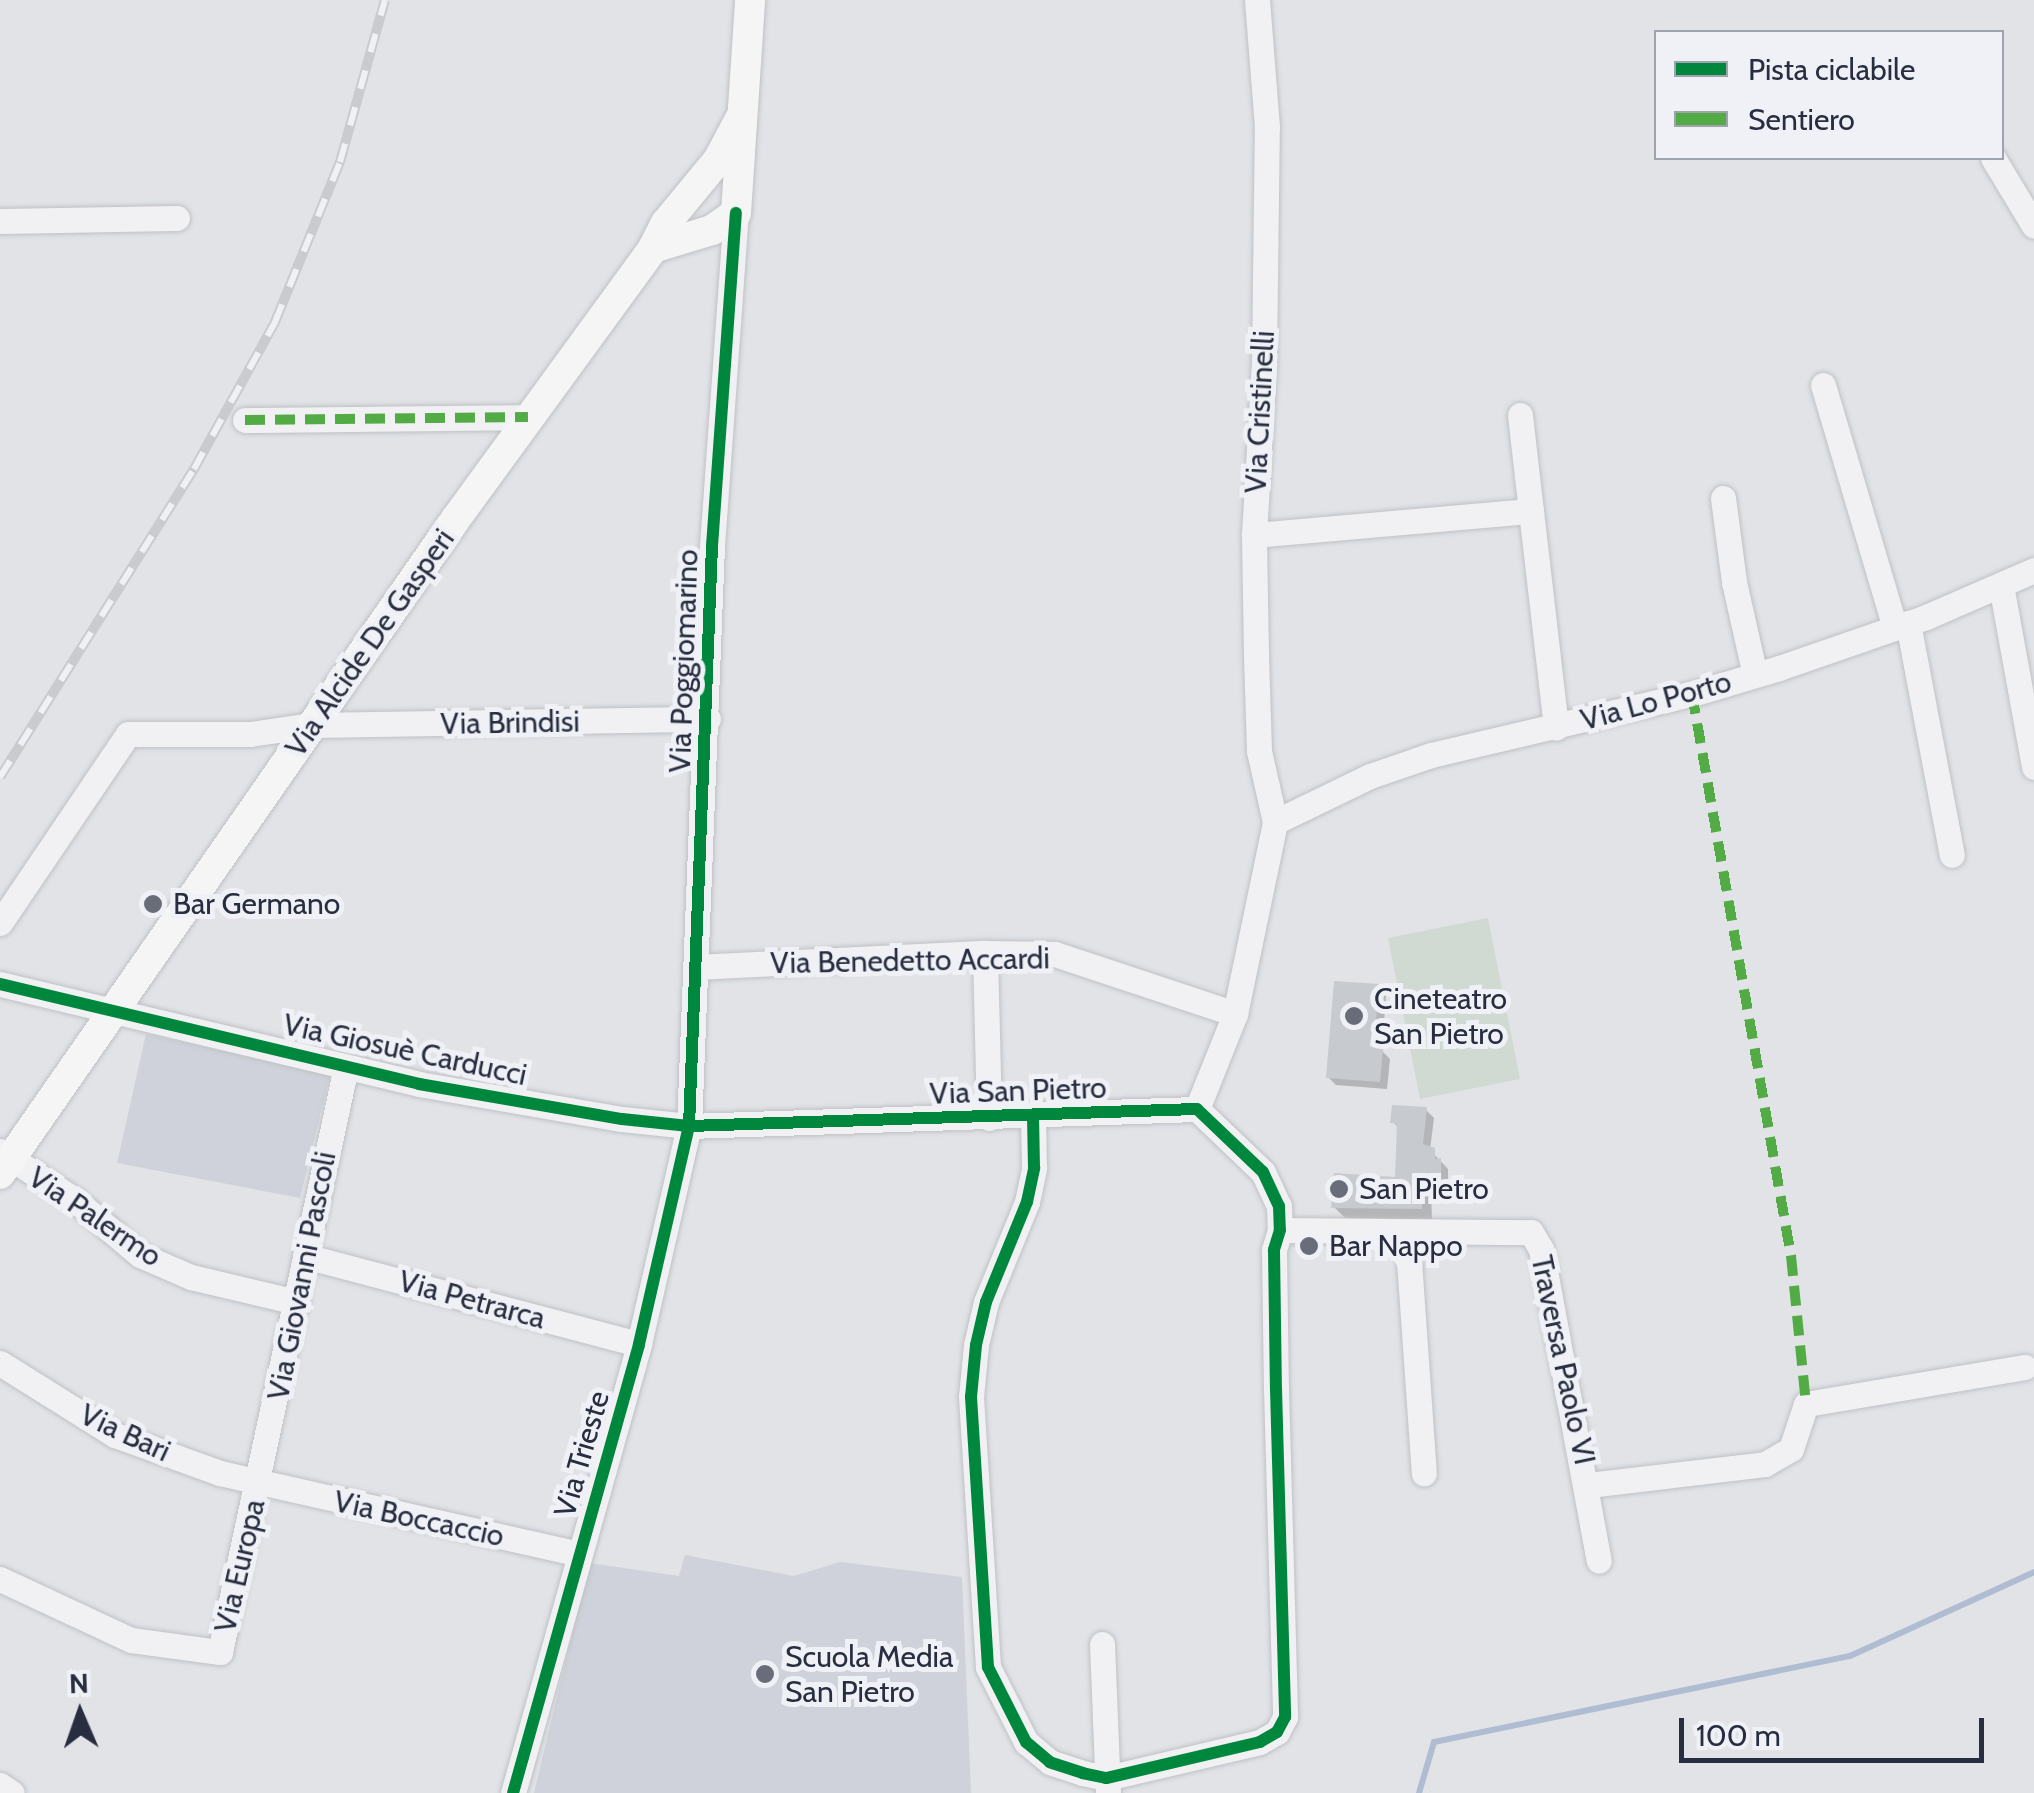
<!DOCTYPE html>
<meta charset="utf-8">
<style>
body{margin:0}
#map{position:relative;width:2034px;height:1793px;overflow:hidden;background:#e1e3e7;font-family:Cabin,sans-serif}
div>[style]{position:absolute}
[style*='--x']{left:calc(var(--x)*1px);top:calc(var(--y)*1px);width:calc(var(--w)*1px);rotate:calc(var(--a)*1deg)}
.built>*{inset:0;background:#cfd2da}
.green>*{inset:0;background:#d0dad2}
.shadow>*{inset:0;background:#0003}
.stream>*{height:6px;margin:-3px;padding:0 3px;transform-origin:3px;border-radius:3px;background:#afbcd2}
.building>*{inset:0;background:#c7cace}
.roads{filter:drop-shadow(0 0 2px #bfc1c5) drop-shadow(0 0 2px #bfc1c5)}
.minor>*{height:25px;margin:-12.5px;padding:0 12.5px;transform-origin:12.5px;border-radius:12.5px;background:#f1f1f3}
.major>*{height:30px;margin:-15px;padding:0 15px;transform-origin:15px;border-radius:15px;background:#f5f5f6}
.rail>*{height:10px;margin-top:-5px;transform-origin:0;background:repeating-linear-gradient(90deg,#eff1f6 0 19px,#cacbcf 0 38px);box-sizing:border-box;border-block:2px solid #cacbcf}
.quiet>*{height:10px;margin-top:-5px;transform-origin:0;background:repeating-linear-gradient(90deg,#53ab46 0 20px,transparent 0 30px)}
.cycleway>*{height:12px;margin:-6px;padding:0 6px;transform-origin:6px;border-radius:6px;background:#00873e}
.dots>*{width:28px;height:28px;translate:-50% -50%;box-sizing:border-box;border:5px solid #eff1f6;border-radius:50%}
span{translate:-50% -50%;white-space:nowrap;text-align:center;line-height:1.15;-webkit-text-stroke:10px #eff1f6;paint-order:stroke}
.street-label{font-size:30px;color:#282e40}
.poi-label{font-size:30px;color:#282e40}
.left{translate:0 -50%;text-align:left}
.legend{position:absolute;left:1654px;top:30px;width:350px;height:130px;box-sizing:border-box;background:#eff1f6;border:2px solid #9fa3ad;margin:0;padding:12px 18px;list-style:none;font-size:30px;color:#282e40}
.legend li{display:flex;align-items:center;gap:20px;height:50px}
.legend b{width:50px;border:2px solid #9fa3ad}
.north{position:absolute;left:30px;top:1663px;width:100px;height:100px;-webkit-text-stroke:8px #eff1f6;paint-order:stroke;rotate:358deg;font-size:28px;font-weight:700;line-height:40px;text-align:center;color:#282e40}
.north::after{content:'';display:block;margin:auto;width:35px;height:45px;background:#282e40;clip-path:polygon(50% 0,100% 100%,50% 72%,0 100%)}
.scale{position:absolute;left:1679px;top:1718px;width:305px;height:45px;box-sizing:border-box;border:5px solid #282e40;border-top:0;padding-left:12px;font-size:30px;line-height:35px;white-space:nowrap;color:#282e40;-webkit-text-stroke:8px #eff1f6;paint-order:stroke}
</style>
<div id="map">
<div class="built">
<div style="clip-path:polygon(146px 1034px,330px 1075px,300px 1198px,117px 1163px)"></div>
<div style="clip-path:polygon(685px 1555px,794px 1576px,840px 1562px,962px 1577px,971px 1793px,534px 1793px,589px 1563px,679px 1576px)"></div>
</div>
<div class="green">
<div style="clip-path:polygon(1488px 918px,1520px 1079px,1420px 1099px,1388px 938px)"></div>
</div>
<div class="shadow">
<div style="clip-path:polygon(1378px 986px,1386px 995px,1382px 1051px,1390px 1059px,1387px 1089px,1336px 1085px,1328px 1077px)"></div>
<div style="clip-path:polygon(1426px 1110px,1434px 1118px,1430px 1150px,1448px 1169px,1448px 1191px,1431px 1189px,1432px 1220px,1345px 1218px,1334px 1207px,1397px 1180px,1400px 1129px,1393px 1122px)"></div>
</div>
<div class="stream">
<div style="--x:1419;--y:1793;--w:53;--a:-73.6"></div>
<div style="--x:1434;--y:1742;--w:425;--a:-11.7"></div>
<div style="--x:1850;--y:1656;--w:202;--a:-24.5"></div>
</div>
<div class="building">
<div style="clip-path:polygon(1334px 981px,1379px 984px,1374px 1048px,1383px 1049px,1380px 1082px,1326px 1078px)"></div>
<div style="clip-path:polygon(1392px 1105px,1427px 1107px,1423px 1144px,1435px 1148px,1435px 1159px,1441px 1158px,1441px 1185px,1421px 1185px,1422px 1209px,1331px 1208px,1334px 1173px,1395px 1177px,1397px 1124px,1390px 1123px)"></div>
</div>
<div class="roads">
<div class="minor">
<div style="--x:1993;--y:158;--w:79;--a:58.9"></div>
<div style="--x:0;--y:221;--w:177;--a:-1"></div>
<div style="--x:1823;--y:385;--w:253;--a:73.5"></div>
<div style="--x:1520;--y:415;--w:97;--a:83.5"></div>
<div style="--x:245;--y:420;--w:283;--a:-0.6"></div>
<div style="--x:1723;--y:498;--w:85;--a:82.5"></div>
<div style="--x:1734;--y:582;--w:95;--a:77.3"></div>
<div style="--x:1254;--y:535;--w:278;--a:-5"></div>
<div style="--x:1531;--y:511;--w:218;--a:83.4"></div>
<div style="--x:2001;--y:585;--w:185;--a:79.7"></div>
<div style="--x:1908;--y:623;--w:236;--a:79.3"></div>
<div style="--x:1275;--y:822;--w:106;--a:-25.8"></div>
<div style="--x:1370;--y:776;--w:65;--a:-19"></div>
<div style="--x:1431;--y:755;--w:268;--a:-13.2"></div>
<div style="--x:1692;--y:694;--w:91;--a:-16.6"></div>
<div style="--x:1779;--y:668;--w:156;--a:-19.1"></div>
<div style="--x:1926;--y:617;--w:118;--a:-23.5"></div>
<div style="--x:0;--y:923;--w:228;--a:-55.9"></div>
<div style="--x:128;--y:734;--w:122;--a:0"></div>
<div style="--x:250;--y:734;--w:63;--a:-8.3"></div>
<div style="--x:312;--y:725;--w:396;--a:-0.9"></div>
<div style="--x:985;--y:953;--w:165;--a:88.6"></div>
<div style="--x:695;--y:967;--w:290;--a:-2.8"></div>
<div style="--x:985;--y:953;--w:70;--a:0.8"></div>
<div style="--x:1055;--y:954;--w:190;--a:18.4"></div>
<div style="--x:0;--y:984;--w:431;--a:13.4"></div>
<div style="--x:419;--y:1084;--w:206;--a:9.8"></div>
<div style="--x:622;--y:1119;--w:67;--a:6"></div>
<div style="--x:689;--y:1126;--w:508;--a:-1.92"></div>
<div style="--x:1197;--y:1109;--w:91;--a:43.7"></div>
<div style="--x:1263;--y:1172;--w:38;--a:65"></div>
<div style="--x:1279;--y:1206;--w:24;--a:88"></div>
<div style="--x:1280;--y:1230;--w:21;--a:107"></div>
<div style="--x:1274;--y:1250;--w:139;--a:89.2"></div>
<div style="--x:1276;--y:1389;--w:328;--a:88.4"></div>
<div style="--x:1285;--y:1717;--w:17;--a:118"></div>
<div style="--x:1277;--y:1732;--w:20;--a:150"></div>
<div style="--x:1260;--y:1742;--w:158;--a:166.8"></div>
<div style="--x:1106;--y:1778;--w:24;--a:-168"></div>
<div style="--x:1083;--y:1773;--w:35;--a:-162"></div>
<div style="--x:1050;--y:1762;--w:31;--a:-140"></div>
<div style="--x:1026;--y:1742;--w:84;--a:-116.9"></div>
<div style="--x:988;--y:1667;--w:271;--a:-93.6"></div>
<div style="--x:971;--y:1397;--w:52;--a:-84.5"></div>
<div style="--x:976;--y:1345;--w:44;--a:-76.9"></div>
<div style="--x:986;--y:1302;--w:108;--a:-67.7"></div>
<div style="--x:1027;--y:1202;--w:35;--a:-78"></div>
<div style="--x:1034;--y:1168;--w:53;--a:-91.1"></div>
<div style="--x:1197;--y:1109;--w:102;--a:-68.2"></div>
<div style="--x:1235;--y:1014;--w:196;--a:-78.2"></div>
<div style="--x:1275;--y:822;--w:73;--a:-102.7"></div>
<div style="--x:1259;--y:751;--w:97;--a:-91.8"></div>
<div style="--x:1256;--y:654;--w:119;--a:-91"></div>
<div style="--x:1254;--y:535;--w:174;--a:-86.7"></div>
<div style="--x:1264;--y:361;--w:234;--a:-89.3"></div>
<div style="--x:1267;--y:127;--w:127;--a:-94.5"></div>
<div style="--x:0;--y:1151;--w:90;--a:33.2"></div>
<div style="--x:75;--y:1200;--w:85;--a:40.2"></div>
<div style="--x:140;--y:1255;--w:56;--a:23.3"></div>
<div style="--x:191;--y:1277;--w:109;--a:13.3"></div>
<div style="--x:1280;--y:1230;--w:251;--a:0.5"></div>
<div style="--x:1531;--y:1232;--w:20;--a:60"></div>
<div style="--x:1541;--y:1249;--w:317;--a:79.5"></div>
<div style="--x:1407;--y:1232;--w:242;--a:86"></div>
<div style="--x:305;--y:1256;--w:345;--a:14.8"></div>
<div style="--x:0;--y:1363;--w:136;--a:32.1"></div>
<div style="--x:115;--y:1435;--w:112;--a:19.9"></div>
<div style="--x:220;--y:1473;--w:368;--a:12.7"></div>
<div style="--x:1589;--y:1485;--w:177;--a:-6.8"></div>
<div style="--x:1765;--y:1464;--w:30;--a:-30"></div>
<div style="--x:1791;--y:1449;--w:47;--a:-71.6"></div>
<div style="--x:1806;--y:1404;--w:222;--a:-9.6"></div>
<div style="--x:0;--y:1579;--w:145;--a:25"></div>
<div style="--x:131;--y:1640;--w:90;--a:7.7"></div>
<div style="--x:220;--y:1652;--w:598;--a:-77.85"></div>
<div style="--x:1102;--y:1644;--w:149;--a:87.7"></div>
<div style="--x:0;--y:1785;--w:14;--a:34"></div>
<div style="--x:513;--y:1793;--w:466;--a:-74.3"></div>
<div style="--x:639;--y:1344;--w:224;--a:-77.1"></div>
<div style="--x:689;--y:1126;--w:580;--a:-87.73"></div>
<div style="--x:712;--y:546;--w:334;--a:-85.9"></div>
</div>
<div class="major">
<div style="--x:653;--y:248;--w:62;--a:-17"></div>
<div style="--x:712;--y:230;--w:29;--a:-35"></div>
<div style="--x:736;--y:213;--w:213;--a:-86.2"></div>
<div style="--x:0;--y:1174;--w:797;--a:-55.17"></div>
<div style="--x:455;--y:520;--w:336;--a:-53.9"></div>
<div style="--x:653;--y:248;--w:28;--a:-63"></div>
<div style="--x:666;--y:223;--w:82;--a:-50.5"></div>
<div style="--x:718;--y:160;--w:51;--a:-61.9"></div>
</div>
</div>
<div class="rail">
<div style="--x:0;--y:777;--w:364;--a:-57.8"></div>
<div style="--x:194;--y:469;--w:168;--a:-61.1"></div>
<div style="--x:275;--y:322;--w:173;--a:-67.9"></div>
<div style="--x:340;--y:162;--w:168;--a:-74.5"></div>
</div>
<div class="quiet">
<div style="--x:245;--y:420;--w:283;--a:-0.6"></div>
<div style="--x:1692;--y:694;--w:571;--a:80.01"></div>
<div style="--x:1791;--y:1256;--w:149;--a:84.2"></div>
</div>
<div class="cycleway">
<div style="--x:0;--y:984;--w:431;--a:13.4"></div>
<div style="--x:419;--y:1084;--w:206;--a:9.8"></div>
<div style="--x:622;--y:1119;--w:67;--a:6"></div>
<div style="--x:689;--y:1126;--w:508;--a:-1.92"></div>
<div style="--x:1197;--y:1109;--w:91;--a:43.7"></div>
<div style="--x:1263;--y:1172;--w:38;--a:65"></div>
<div style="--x:1279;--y:1206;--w:24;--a:88"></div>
<div style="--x:1280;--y:1230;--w:21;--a:107"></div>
<div style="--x:1274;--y:1250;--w:139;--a:89.2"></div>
<div style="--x:1276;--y:1389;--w:328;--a:88.4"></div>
<div style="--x:1285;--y:1717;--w:17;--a:118"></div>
<div style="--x:1277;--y:1732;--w:20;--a:150"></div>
<div style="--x:1260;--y:1742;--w:158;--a:166.8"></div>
<div style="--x:1106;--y:1778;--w:24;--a:-168"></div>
<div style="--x:1083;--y:1773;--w:35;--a:-162"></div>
<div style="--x:1050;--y:1762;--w:31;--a:-140"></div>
<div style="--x:1026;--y:1742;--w:84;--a:-116.9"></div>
<div style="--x:988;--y:1667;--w:271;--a:-93.6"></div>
<div style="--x:971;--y:1397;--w:52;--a:-84.5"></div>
<div style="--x:976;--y:1345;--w:44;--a:-76.9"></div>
<div style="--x:986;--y:1302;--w:108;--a:-67.7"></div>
<div style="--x:1027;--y:1202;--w:35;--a:-78"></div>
<div style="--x:1034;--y:1168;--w:53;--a:-91.1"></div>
<div style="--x:513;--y:1793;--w:466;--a:-74.3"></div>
<div style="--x:639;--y:1344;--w:224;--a:-77.1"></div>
<div style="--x:689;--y:1126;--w:580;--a:-87.73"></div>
<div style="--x:712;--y:546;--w:334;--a:-85.9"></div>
</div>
<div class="dots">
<div style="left:153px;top:904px;background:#696d7a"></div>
<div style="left:1354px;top:1016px;background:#696d7a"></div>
<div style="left:1339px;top:1189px;background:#696d7a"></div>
<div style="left:1309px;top:1246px;background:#696d7a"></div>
<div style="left:765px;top:1674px;background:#696d7a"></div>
</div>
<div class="street-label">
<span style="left:1260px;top:412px;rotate:-87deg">Via Cristinelli</span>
<span style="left:370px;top:643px;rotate:-55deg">Via Alcide De Gasperi</span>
<span style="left:684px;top:661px;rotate:-88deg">Via Poggiomarino</span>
<span style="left:1656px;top:701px;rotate:-15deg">Via Lo Porto</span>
<span style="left:510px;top:723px;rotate:-1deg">Via Brindisi</span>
<span style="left:910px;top:961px;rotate:-1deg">Via Benedetto Accardi</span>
<span style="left:405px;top:1050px;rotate:12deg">Via Giosuè Carducci</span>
<span style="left:1018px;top:1091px;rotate:-2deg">Via San Pietro</span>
<span style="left:95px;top:1217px;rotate:34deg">Via Palermo</span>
<span style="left:302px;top:1276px;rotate:-79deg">Via Giovanni Pascoli</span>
<span style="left:472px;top:1300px;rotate:15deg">Via Petrarca</span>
<span style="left:1563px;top:1360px;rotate:78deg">Traversa Paolo VI</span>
<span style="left:125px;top:1433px;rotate:25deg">Via Bari</span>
<span style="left:582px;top:1454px;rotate:-74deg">Via Trieste</span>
<span style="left:419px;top:1519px;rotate:12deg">Via Boccaccio</span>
<span style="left:240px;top:1566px;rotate:-77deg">Via Europa</span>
</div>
<div class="poi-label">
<span class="left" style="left:173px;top:904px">Bar Germano</span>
<span class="left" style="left:1374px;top:1016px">Cineteatro<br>San Pietro</span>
<span class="left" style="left:1359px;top:1189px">San Pietro</span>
<span class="left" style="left:1329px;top:1246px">Bar Nappo</span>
<span class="left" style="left:785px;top:1674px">Scuola Media<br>San Pietro</span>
</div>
<ul class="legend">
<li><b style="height:12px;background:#00873e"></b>Pista ciclabile</li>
<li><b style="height:12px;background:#53ab46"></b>Sentiero</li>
</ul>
<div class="north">N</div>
<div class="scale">100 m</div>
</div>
